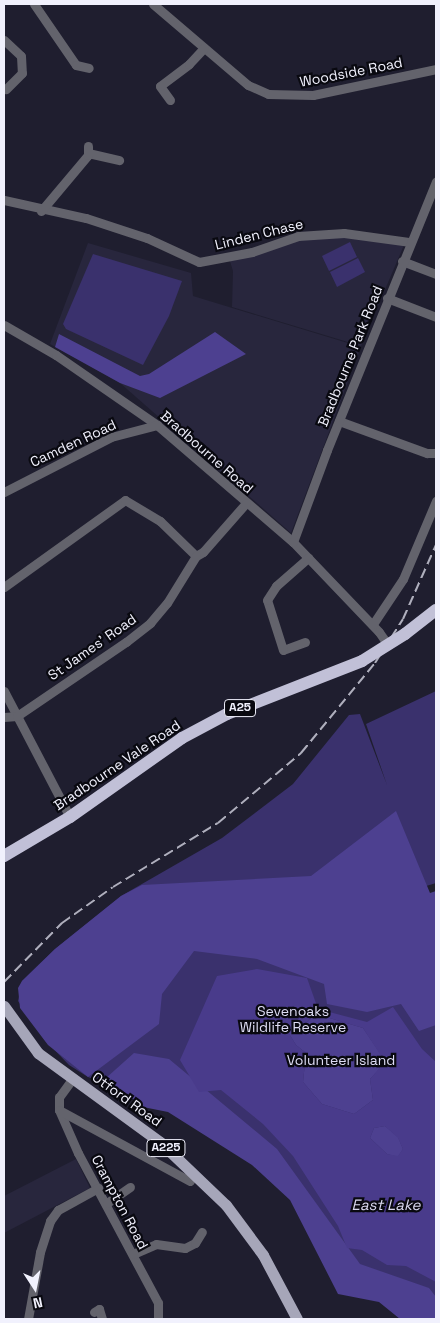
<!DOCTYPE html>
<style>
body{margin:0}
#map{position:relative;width:440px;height:1323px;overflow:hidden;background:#1f1e2f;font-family:"Space Grotesk",sans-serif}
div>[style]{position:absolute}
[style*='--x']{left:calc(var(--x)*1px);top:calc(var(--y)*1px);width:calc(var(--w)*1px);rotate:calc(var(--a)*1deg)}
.built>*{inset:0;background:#28263d}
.green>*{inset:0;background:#3a316d}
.forest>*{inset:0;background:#4d4090}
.water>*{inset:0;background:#493b8b}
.minor>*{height:9px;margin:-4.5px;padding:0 4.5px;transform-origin:4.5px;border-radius:4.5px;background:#63636c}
.major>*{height:11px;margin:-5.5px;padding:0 5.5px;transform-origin:5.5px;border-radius:5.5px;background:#a6a6b9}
.highway>*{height:12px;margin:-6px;padding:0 6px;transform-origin:6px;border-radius:6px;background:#c1c0d7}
.rail>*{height:2px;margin-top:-1px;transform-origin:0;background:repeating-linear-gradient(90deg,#afafbd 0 10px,transparent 0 15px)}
.minor-bridge>*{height:9px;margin:-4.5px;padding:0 4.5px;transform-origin:4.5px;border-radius:4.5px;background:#63636c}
.highway-bridge>*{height:12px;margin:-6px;padding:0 6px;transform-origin:6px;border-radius:6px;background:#c1c0d7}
span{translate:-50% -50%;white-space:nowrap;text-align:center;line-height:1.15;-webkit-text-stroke:4.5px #090910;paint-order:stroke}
.shield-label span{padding:1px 4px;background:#090910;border:1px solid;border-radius:4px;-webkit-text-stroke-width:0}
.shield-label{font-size:12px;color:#f1f1fd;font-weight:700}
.street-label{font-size:14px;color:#f1f1fd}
.park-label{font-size:14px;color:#dfdef5}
.water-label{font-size:15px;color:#d8d7ee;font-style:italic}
.frame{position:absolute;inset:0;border:5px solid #f1f1fd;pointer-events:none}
.north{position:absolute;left:10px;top:1263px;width:50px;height:50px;-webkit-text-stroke:4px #090910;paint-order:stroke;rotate:169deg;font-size:14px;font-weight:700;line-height:20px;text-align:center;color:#f1f1fd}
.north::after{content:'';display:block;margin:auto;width:18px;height:22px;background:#f1f1fd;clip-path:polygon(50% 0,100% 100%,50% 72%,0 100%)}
</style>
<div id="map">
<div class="built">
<div style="clip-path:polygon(344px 235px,404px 245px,361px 346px,232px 307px,233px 271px,229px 258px,299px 237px)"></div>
<div style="clip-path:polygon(88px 243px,191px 273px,193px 296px,361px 347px,291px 533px,120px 383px,50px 344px)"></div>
<div style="clip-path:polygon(76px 1159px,90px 1188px,4px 1233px,4px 1196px)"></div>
</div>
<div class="green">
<div style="clip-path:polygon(350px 242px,357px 257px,329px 271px,322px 256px)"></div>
<div style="clip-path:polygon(93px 254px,182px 281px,169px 316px,143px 365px,66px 329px,63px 324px)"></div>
<div style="clip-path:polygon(358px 258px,365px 272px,337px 287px,330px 272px)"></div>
<div style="clip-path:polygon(436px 691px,436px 883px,423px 887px,421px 897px,436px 893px,436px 1319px,352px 1273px,288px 1185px,156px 1099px,142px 1100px,88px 1077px,69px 1065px,44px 1039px,18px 1001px,22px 981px,55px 949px,121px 896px,222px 838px,293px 784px,349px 715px,360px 714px,387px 785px,366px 724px)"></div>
</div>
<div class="forest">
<div style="clip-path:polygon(215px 332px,246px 354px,160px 398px,120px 383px,55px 347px,59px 334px,140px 376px,149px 374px)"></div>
<div style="clip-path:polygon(396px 811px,430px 893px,436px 891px,436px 1025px,419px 1031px,401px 1004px,367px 1012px,327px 1004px,324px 984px,257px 959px,194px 951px,162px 994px,159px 1024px,88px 1077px,48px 1045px,20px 1008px,18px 988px,22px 981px,55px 949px,121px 896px,142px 885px,311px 876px)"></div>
<div style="clip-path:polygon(316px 1014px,363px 1028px,386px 1062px,370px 1079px,373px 1100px,354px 1114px,322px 1104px,303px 1082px,306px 1053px,296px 1045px,288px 1032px,292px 1025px,305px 1024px)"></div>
<div style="clip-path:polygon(134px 1053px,169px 1059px,277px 1149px,360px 1264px,429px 1288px,436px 1297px,436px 1319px,400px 1319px,379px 1302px,338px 1294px,290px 1200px,252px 1165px,168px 1112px,143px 1107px,106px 1078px)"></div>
<div style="clip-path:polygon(385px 1126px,398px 1137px,403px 1149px,398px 1157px,387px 1154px,370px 1138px,374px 1128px)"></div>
</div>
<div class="water">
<div style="clip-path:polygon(evenodd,257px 969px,307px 978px,318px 1009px,367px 1022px,393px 1007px,422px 1049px,436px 1062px,436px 1282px,406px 1266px,387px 1265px,362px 1250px,347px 1248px,338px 1226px,293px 1156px,263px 1124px,221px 1090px,199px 1092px,180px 1060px,217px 976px,257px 969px,316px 1014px,363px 1028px,385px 1062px,370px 1079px,373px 1100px,354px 1114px,322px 1104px,303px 1082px,306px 1053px,296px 1045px,288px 1032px,292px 1025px,305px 1024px,316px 1014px,257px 969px,385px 1126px,398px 1138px,403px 1149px,398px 1156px,387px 1154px,370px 1138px,374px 1128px,385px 1126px)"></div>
</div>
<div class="minor">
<div style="--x:34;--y:4;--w:74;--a:55.5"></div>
<div style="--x:76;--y:65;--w:13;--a:13"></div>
<div style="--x:153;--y:4;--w:125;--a:40.5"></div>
<div style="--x:248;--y:85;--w:22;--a:24"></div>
<div style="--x:268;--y:94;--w:45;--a:1.3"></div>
<div style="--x:313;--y:95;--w:126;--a:-11.9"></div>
<div style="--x:4;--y:40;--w:23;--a:43"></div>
<div style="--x:21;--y:56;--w:17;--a:87"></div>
<div style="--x:22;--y:73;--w:23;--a:135"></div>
<div style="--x:170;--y:100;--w:17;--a:-126"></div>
<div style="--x:160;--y:86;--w:36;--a:-37"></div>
<div style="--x:189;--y:64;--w:22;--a:-47"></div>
<div style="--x:88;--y:153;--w:32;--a:13"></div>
<div style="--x:4;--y:200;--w:84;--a:12.4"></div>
<div style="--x:86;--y:218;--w:64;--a:18.2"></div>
<div style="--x:147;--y:238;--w:57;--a:24.8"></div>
<div style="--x:199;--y:262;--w:54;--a:-10.7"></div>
<div style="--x:252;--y:252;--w:49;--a:-19.2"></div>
<div style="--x:298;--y:236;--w:46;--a:-3.7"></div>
<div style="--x:344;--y:233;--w:67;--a:7.8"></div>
<div style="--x:41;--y:211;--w:73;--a:-50"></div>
<div style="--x:88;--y:155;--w:9;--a:-90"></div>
<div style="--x:402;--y:261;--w:36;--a:21"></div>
<div style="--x:387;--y:298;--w:53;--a:21.2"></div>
<div style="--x:4;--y:325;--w:60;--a:30"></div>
<div style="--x:56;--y:355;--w:123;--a:34.7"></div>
<div style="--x:157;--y:425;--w:179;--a:40.7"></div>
<div style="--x:293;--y:542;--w:124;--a:46.3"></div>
<div style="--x:339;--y:421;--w:94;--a:20"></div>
<div style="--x:427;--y:453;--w:9;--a:0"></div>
<div style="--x:4;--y:492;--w:120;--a:-27.2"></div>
<div style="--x:111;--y:437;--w:48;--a:-14.6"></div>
<div style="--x:293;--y:542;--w:98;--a:-69.7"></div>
<div style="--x:327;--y:450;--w:290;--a:-67.9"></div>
<div style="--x:4;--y:587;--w:149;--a:-35.7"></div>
<div style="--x:125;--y:500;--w:41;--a:31"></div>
<div style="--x:160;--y:521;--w:50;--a:44.2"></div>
<div style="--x:196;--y:556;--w:8;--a:-30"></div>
<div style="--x:203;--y:552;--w:65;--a:-48.7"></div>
<div style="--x:373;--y:624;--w:54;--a:-56.3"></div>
<div style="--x:403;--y:579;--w:85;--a:-67.1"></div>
<div style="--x:305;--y:642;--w:23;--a:160"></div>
<div style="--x:283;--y:650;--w:52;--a:-107.7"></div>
<div style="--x:267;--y:600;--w:17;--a:-57"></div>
<div style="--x:276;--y:586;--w:43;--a:-41.2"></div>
<div style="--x:4;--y:691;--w:142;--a:62.4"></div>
<div style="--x:4;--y:717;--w:13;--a:-4"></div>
<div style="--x:17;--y:716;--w:132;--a:-34.2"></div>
<div style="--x:126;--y:642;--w:31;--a:-38"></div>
<div style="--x:150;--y:623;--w:26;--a:-50"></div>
<div style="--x:167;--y:603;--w:55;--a:-58.3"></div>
<div style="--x:73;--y:1078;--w:24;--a:126"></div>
<div style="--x:59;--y:1097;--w:13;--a:90"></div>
<div style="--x:59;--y:1110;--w:47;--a:66.2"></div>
<div style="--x:78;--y:1153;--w:170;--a:61.9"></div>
<div style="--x:158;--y:1303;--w:16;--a:90"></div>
<div style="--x:59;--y:1110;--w:149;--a:28.5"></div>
<div style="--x:107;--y:1203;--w:28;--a:-35"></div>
<div style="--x:133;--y:1254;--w:25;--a:-23"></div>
<div style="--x:156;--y:1244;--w:29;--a:8"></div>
<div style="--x:185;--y:1248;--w:11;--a:-27"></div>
<div style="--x:195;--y:1243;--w:13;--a:-58"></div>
<div style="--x:94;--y:1312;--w:6;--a:-31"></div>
<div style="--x:99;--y:1309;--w:10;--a:73"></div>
<div style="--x:28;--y:1319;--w:68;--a:-79.8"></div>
<div style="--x:40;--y:1252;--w:33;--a:-72"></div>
<div style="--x:50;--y:1221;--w:14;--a:-54"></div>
<div style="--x:58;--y:1210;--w:46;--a:-28.8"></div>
</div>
<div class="major">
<div style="--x:4;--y:1006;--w:58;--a:54.1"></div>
<div style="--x:38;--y:1053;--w:151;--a:36.1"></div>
<div style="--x:160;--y:1142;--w:91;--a:43.7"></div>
<div style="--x:226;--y:1205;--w:62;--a:53.5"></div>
<div style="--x:263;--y:1255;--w:72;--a:62"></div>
</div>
<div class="highway">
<div style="--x:405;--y:634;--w:39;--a:-38"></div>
<div style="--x:4;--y:856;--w:77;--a:-30.6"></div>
<div style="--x:70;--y:817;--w:137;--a:-35.2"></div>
<div style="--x:182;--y:738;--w:51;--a:-28.1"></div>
<div style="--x:227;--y:714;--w:145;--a:-21.4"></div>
</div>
<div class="rail">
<div style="--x:4;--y:982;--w:83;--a:-45.5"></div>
<div style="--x:62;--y:923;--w:62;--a:-35.2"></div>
<div style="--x:113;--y:887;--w:123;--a:-31.4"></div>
<div style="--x:218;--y:823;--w:109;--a:-40.1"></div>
<div style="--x:301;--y:753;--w:117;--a:-50.6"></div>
<div style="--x:375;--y:663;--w:52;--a:-57.5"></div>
<div style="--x:403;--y:619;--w:81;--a:-66"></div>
</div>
<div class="minor-bridge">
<div style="--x:379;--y:632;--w:16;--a:55"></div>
</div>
<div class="highway-bridge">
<div style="--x:362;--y:661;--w:51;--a:-32.1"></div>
</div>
<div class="shield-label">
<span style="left:240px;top:708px">A25</span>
<span style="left:166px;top:1148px">A225</span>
</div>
<div class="street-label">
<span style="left:351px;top:72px;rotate:-11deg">Woodside Road</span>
<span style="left:259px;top:234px;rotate:-14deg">Linden Chase</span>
<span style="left:350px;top:356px;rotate:-68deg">Bradbourne Park Road</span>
<span style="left:73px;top:443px;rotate:-25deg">Camden Road</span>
<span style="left:207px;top:452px;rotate:41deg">Bradbourne Road</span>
<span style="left:92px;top:647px;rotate:-35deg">St James' Road</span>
<span style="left:117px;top:765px;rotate:-34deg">Bradbourne Vale Road</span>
<span style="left:127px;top:1099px;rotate:36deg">Otford Road</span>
<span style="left:120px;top:1202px;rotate:62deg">Crampton Road</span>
</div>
<div class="park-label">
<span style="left:293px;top:1019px">Sevenoaks<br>Wildlife Reserve</span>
<span style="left:341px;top:1060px">Volunteer Island</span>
</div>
<div class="water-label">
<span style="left:386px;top:1205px">East Lake</span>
</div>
<div class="frame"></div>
<div class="north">N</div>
</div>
